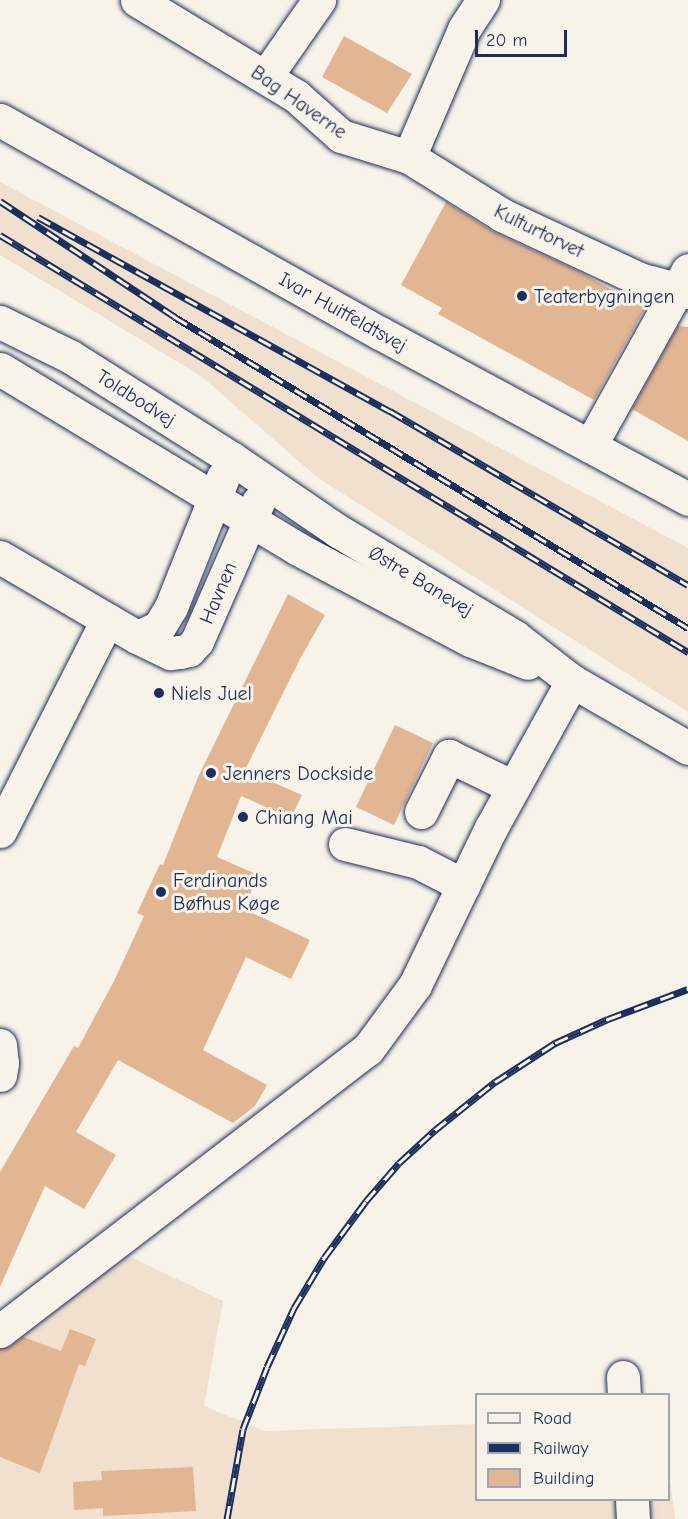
<!DOCTYPE html>
<meta charset="utf-8">
<style>
body{margin:0}
#map{position:relative;width:688px;height:1519px;overflow:hidden;background:#f7f3e8;font-family:"Comic Neue",sans-serif}
div>[style]{position:absolute}
[style*='--x']{left:calc(var(--x)*1px);top:calc(var(--y)*1px);width:calc(var(--w)*1px);rotate:calc(var(--a)*1deg)}
.built>*{inset:0;background:#f1e0ce}
.building>*{inset:0;background:#e2b593}
.roads{filter:drop-shadow(0 0 2px #1b2f5e) drop-shadow(0 0 2px #1b2f5e)}
.minor>*{height:33px;margin:-16.5px;padding:0 16.5px;transform-origin:16.5px;border-radius:16.5px;background:#f7f3e8}
.rail>*{height:7px;margin-top:-3.5px;transform-origin:0;background:repeating-linear-gradient(90deg,#f7f3e8 0 14px,#1b2f5e 0 28px);box-sizing:border-box;border-block:2px solid #1b2f5e}
.dots>*{width:16px;height:16px;translate:-50% -50%;box-sizing:border-box;border:3px solid #f7f3e8;border-radius:50%}
span{translate:-50% -50%;white-space:nowrap;text-align:center;line-height:1.15;-webkit-text-stroke:6px #f7f3e8;paint-order:stroke}
.street-label{font-size:20px;color:#1b2f5e}
.poi-label{font-size:20px;color:#1b2f5e}
.left{translate:0 -50%;text-align:left}
.legend{position:absolute;left:475px;top:1393px;width:195px;height:108px;box-sizing:border-box;background:#f7f3e8;border:2px solid #9fa5b1;margin:0;padding:8px 10px;list-style:none;font-size:18px;color:#1b2f5e}
.legend li{display:flex;align-items:center;gap:12px;height:30px}
.legend b{width:30px;border:2px solid #9fa5b1}
.scale{position:absolute;left:475px;top:30px;width:92px;height:27px;box-sizing:border-box;border:3px solid #1b2f5e;border-top:0;padding-left:8px;font-size:18px;line-height:21px;white-space:nowrap;color:#1b2f5e;-webkit-text-stroke:4px #f7f3e8;paint-order:stroke}
</style>
<div id="map">
<div class="built">
<div style="clip-path:polygon(0 182px,688px 548px,688px 712px,318px 478px,201px 376px,0 255px)"></div>
<div style="clip-path:polygon(95px 1240px,223px 1301px,204px 1406px,265px 1431px,476px 1424px,476px 1500px,668px 1500px,669px 1472px,675px 1519px,0 1519px,0 1315px)"></div>
</div>
<div class="building">
<div style="clip-path:polygon(344px 36px,412px 74px,387px 113px,322px 77px)"></div>
<div style="clip-path:polygon(446px 202px,494px 232px,578px 271px,645px 308px,594px 400px,438px 314px,442px 308px,401px 285px)"></div>
<div style="clip-path:polygon(678px 326px,688px 327px,688px 441px,632px 409px)"></div>
<div style="clip-path:polygon(288px 594px,325px 615px,300px 659px,245px 770px,302px 795px,291px 818px,241px 796px,217px 857px,258px 875px,244px 909px,310px 940px,291px 979px,246px 957px,203px 1050px,267px 1085px,255px 1106px,233px 1123px,118px 1060px,76px 1132px,116px 1155px,84px 1209px,45px 1186px,0 1287px,0 1172px,74px 1046px,78px 1048px,114px 981px,144px 916px,137px 913px,160px 864px,163px 865px,198px 777px)"></div>
<div style="clip-path:polygon(395px 725px,433px 743px,394px 825px,356px 807px)"></div>
<div style="clip-path:polygon(70px 1329px,96px 1339px,85px 1366px,79px 1364px,40px 1473px,0 1457px,0 1349px,11px 1346px,23px 1337px,61px 1351px)"></div>
<div style="clip-path:polygon(193px 1467px,196px 1511px,103px 1516px,103px 1508px,74px 1510px,73px 1482px,102px 1480px,101px 1471px)"></div>
</div>
<div class="roads">
<div class="minor">
<div style="--x:137;--y:0;--w:186;--a:31.1"></div>
<div style="--x:296;--y:96;--w:60;--a:41.6"></div>
<div style="--x:341;--y:136;--w:71;--a:17.2"></div>
<div style="--x:409;--y:157;--w:139;--a:-66.7"></div>
<div style="--x:464;--y:29;--w:35;--a:-57"></div>
<div style="--x:266;--y:76;--w:93;--a:-55.1"></div>
<div style="--x:0;--y:120;--w:436;--a:29.3"></div>
<div style="--x:380;--y:333;--w:350;--a:28.3"></div>
<div style="--x:409;--y:157;--w:110;--a:31.9"></div>
<div style="--x:502;--y:215;--w:151;--a:25"></div>
<div style="--x:639;--y:279;--w:51;--a:14.9"></div>
<div style="--x:0;--y:322;--w:79;--a:26.2"></div>
<div style="--x:71;--y:357;--w:189;--a:32.3"></div>
<div style="--x:231;--y:458;--w:130;--a:34.3"></div>
<div style="--x:338;--y:531;--w:206;--a:30.9"></div>
<div style="--x:515;--y:637;--w:72;--a:37.7"></div>
<div style="--x:572;--y:681;--w:134;--a:30"></div>
<div style="--x:0;--y:369;--w:348;--a:31.1"></div>
<div style="--x:298;--y:549;--w:195;--a:27.9"></div>
<div style="--x:470;--y:640;--w:62;--a:21.6"></div>
<div style="--x:590;--y:446;--w:201;--a:-60.9"></div>
<div style="--x:0;--y:557;--w:159;--a:30.3"></div>
<div style="--x:137;--y:637;--w:37;--a:26"></div>
<div style="--x:170;--y:653;--w:10;--a:-6"></div>
<div style="--x:180;--y:652;--w:9;--a:-13"></div>
<div style="--x:189;--y:650;--w:12;--a:-48"></div>
<div style="--x:197;--y:641;--w:152;--a:-66.3"></div>
<div style="--x:137;--y:637;--w:24;--a:-24"></div>
<div style="--x:159;--y:627;--w:23;--a:-59"></div>
<div style="--x:171;--y:607;--w:140;--a:-68.2"></div>
<div style="--x:421;--y:812;--w:63;--a:-63.4"></div>
<div style="--x:449;--y:756;--w:71;--a:25.8"></div>
<div style="--x:0;--y:831;--w:237;--a:-63.1"></div>
<div style="--x:345;--y:844;--w:75;--a:13.9"></div>
<div style="--x:418;--y:862;--w:51;--a:27.1"></div>
<div style="--x:0;--y:1045;--w:18;--a:84"></div>
<div style="--x:2;--y:1063;--w:12;--a:99"></div>
<div style="--x:0;--y:1331;--w:464;--a:-37.5"></div>
<div style="--x:368;--y:1049;--w:79;--a:-53.7"></div>
<div style="--x:415;--y:985;--w:174;--a:-64.2"></div>
<div style="--x:491;--y:828;--w:168;--a:-61.1"></div>
<div style="--x:623;--y:1377;--w:17;--a:87"></div>
<div style="--x:632;--y:1500;--w:19;--a:87"></div>
</div>
</div>
<div class="rail">
<div style="--x:0;--y:201;--w:210;--a:33.5"></div>
<div style="--x:175;--y:317;--w:600;--a:31.23"></div>
<div style="--x:38;--y:217;--w:402;--a:28.9"></div>
<div style="--x:390;--y:411;--w:345;--a:30.3"></div>
<div style="--x:0;--y:235;--w:805;--a:31.22"></div>
<div style="--x:227;--y:1519;--w:91;--a:-79.9"></div>
<div style="--x:243;--y:1429;--w:66;--a:-68.8"></div>
<div style="--x:267;--y:1367;--w:65;--a:-65.4"></div>
<div style="--x:294;--y:1308;--w:58;--a:-59"></div>
<div style="--x:324;--y:1258;--w:71;--a:-53.6"></div>
<div style="--x:366;--y:1201;--w:50;--a:-49"></div>
<div style="--x:399;--y:1163;--w:49;--a:-42.5"></div>
<div style="--x:435;--y:1130;--w:77;--a:-38.7"></div>
<div style="--x:495;--y:1082;--w:72;--a:-33"></div>
<div style="--x:555;--y:1043;--w:58;--a:-24.4"></div>
<div style="--x:608;--y:1019;--w:85;--a:-20.6"></div>
</div>
<div class="dots">
<div style="left:522px;top:296px;background:#1b2f5e"></div>
<div style="left:159px;top:693px;background:#1b2f5e"></div>
<div style="left:211px;top:773px;background:#1b2f5e"></div>
<div style="left:243px;top:817px;background:#1b2f5e"></div>
<div style="left:161px;top:892px;background:#1b2f5e"></div>
</div>
<div class="street-label">
<span style="left:299px;top:102px;rotate:35deg">Bag Haverne</span>
<span style="left:539px;top:231px;rotate:26deg">Kulturtorvet</span>
<span style="left:343px;top:312px;rotate:29deg">Ivar Huitfeldtsvej</span>
<span style="left:136px;top:398px;rotate:32deg">Toldbodvej</span>
<span style="left:421px;top:581px;rotate:31deg">Østre Banevej</span>
<span style="left:218px;top:593px;rotate:-67deg">Havnen</span>
</div>
<div class="poi-label">
<span class="left" style="left:534px;top:296px">Teaterbygningen</span>
<span class="left" style="left:171px;top:693px">Niels Juel</span>
<span class="left" style="left:223px;top:773px">Jenners Dockside</span>
<span class="left" style="left:255px;top:817px">Chiang Mai</span>
<span class="left" style="left:173px;top:892px">Ferdinands<br>Bøfhus Køge</span>
</div>
<ul class="legend">
<li><b style="height:8px;background:#f7f3e8"></b>Road</li>
<li><b style="height:8px;background:#1b2f5e"></b>Railway</li>
<li><b style="height:16px;background:#e2b593"></b>Building</li>
</ul>
<div class="scale">20 m</div>
</div>
